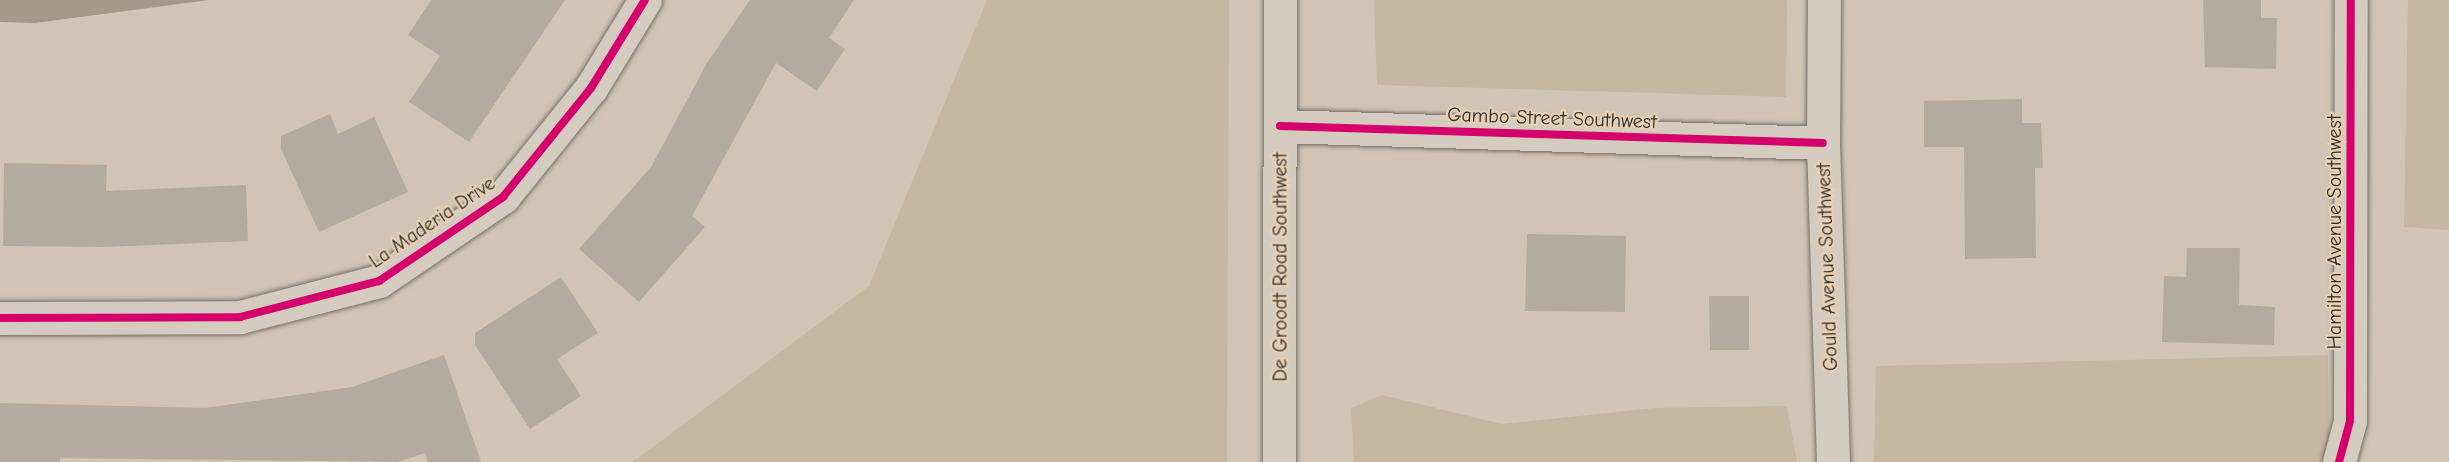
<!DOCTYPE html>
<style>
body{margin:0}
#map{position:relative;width:2449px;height:462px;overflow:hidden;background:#d1c4b4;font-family:"Comic Neue",sans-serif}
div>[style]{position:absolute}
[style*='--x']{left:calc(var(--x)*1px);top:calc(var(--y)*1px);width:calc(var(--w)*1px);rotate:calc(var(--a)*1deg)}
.green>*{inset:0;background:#c7b6a2}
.water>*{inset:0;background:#a69988}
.building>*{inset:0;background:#b4ab9f}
.roads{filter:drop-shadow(0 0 2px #767069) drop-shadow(0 0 2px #767069)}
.street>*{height:33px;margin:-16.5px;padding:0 16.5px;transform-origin:16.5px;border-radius:16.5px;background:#d5ccc0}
.secondary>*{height:33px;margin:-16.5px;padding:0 16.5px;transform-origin:16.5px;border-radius:16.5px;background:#d5ccc0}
.cycleway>*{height:8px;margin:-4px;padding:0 4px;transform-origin:4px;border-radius:4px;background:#d6006c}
span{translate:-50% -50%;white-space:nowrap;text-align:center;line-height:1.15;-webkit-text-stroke:4.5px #e8cfb0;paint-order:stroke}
.street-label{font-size:20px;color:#2b2b2b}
</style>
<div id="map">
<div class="green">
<div style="clip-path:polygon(987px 0,1229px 0,1227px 462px,633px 462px,869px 286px)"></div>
<div style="clip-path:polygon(1374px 0,1787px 0,1786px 97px,1377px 85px)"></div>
<div style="clip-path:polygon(2408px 0,2449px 0,2449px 230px,2404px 227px)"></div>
<div style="clip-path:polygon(2328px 355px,2330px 448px,2323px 462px,1874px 462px,1876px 366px)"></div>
<div style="clip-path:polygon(1382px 395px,1502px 424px,1655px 408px,1787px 406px,1797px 462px,1354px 462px,1351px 408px)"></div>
</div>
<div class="water">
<div style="clip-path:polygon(0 0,209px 0,35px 23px,0 22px)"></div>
</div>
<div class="building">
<div style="clip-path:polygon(431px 0,565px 0,469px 142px,409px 102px,440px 56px,408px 35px)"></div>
<div style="clip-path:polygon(750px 0,854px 0,829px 38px,845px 49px,817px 91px,776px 63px,692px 216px,705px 227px,639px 302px,579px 249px,651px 167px,707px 63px)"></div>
<div style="clip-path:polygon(2203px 0,2261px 0,2261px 18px,2277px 18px,2276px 69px,2205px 67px)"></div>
<div style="clip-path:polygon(2022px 99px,2022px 123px,2041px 123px,2043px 168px,2035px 168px,2036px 258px,1965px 259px,1964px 147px,1924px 147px,1924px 101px)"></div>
<div style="clip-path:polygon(330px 114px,338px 134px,374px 117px,408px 192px,319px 232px,281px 149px,281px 136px)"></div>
<div style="clip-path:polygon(4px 163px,107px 165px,106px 191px,246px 185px,248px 241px,105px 247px,3px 246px)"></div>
<div style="clip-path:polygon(1527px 234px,1626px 236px,1625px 312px,1525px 311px)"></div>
<div style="clip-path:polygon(2187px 248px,2240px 248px,2239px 305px,2275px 307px,2274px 345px,2162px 342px,2164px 276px,2186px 277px)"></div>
<div style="clip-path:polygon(561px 277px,598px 333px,557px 359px,581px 396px,530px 429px,475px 345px,475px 333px)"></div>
<div style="clip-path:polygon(1709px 296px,1749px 296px,1749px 350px,1710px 350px)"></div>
<div style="clip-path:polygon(444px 355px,481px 462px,428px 462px,425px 453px,398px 462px,60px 458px,60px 462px,0 462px,0 403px,205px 408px,352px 387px)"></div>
</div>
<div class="roads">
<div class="street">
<div style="--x:1824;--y:0;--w:143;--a:90.4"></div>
<div style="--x:1823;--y:143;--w:319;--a:88.2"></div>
<div style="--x:1280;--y:126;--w:543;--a:1.79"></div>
<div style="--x:0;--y:318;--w:240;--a:-0.2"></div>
<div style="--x:240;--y:317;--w:144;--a:-14.5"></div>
<div style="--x:379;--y:281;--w:150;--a:-34.1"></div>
<div style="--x:503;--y:197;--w:140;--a:-51.1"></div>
<div style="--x:591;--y:88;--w:103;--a:-58.5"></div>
<div style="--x:2339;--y:462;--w:42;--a:-75"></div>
<div style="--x:2350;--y:421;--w:421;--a:-89.9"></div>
</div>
<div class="secondary">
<div style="--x:1279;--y:462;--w:462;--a:-89.9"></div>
</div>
</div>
<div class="cycleway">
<div style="--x:1280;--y:126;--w:543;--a:1.79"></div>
<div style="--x:0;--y:318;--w:240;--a:-0.2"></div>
<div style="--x:240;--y:317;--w:144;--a:-14.5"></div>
<div style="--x:379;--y:281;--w:150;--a:-34.1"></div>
<div style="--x:503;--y:197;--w:140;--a:-51.1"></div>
<div style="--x:591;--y:88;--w:103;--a:-58.5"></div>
<div style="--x:2339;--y:462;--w:42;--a:-75"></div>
<div style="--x:2350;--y:421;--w:421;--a:-89.9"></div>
</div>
<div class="street-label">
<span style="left:1552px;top:118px;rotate:2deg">Gambo Street Southwest</span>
<span style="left:432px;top:222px;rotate:-34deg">La Maderia Drive</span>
<span style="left:2334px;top:232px;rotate:-90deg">Hamilton Avenue Southwest</span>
<span style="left:1280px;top:267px;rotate:-90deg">De Groodt Road Southwest</span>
<span style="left:1827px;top:267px;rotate:-92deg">Gould Avenue Southwest</span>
</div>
</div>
